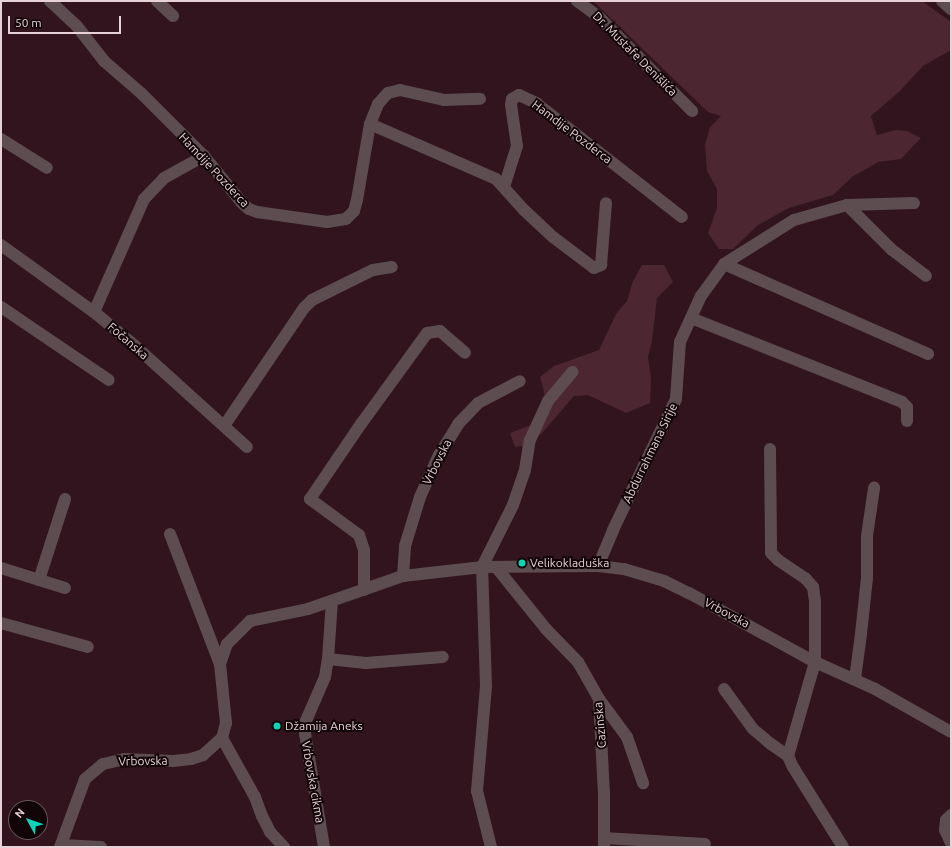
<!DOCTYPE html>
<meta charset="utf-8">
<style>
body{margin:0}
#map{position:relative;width:952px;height:848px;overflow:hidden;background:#31141d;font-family:Ubuntu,sans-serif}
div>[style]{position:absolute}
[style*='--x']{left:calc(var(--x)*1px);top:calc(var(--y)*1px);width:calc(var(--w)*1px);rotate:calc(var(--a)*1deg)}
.green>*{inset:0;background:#4c2631}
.street>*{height:12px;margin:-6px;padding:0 6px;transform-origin:6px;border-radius:6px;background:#5d4d51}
.dots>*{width:11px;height:11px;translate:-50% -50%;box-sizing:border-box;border:2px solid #110508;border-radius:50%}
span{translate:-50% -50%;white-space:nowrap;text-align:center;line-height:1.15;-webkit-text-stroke:4px #110508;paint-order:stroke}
.street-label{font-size:12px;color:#e7d2d7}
.poi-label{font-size:12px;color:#e7d2d7}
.left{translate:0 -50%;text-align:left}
.frame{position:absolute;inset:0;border:2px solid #e7d2d7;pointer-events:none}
.north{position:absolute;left:8px;top:800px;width:40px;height:40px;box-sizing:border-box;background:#110508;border:1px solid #67575b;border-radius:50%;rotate:310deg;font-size:11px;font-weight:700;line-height:16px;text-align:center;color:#e7d2d7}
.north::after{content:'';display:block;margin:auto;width:14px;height:18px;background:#0dd5b5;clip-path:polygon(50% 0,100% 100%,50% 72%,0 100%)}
.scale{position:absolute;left:8px;top:16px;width:113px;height:18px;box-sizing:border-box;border:2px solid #e7d2d7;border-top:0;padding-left:5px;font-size:12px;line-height:14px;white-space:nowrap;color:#e7d2d7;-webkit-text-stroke:3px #110508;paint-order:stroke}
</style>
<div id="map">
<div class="green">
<div style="clip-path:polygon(593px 1px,922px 1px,951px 22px,951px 50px,923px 66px,900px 91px,871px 116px,877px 135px,896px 130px,907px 131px,921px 138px,901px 159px,878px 162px,852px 177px,833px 195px,789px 208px,758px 225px,733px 249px,719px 249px,708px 233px,717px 208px,717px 189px,707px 171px,705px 145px,710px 127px,721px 116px,708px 112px)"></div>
<div style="clip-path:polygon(642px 265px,664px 265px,673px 282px,657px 298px,652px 341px,648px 357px,651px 379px,650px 403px,626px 413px,588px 395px,574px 396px,542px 433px,528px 445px,515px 447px,510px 433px,534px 424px,545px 414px,544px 391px,540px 377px,554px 366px,599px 350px,616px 314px,627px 301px,633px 281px)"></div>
</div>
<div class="street">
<div style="--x:50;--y:1;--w:35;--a:43"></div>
<div style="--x:76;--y:25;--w:46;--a:52.1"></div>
<div style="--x:104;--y:61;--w:50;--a:41"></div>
<div style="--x:142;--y:94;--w:88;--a:45"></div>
<div style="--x:204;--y:156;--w:60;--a:51"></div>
<div style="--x:242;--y:203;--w:9;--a:41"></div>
<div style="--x:249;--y:209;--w:9;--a:21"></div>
<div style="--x:257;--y:212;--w:71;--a:8.1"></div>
<div style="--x:327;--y:222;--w:19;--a:-9"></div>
<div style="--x:346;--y:219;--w:11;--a:-45"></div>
<div style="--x:354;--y:211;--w:11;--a:-75"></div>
<div style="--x:357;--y:200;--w:77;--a:-80.3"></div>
<div style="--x:370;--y:124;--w:22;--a:-68"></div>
<div style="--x:378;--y:104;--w:15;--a:-48"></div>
<div style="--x:388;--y:93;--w:12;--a:-14"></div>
<div style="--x:400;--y:90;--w:45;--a:12.8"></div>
<div style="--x:444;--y:100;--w:36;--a:-2"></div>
<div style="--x:157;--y:1;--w:22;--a:43"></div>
<div style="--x:577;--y:1;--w:29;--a:36"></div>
<div style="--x:600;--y:18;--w:131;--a:45.3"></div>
<div style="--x:942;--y:1;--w:12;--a:42"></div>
<div style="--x:370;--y:124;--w:137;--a:23.6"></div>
<div style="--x:496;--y:179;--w:42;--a:47.9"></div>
<div style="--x:524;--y:210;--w:40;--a:43"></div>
<div style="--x:553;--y:237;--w:51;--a:37.1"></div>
<div style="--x:594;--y:268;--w:8;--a:-23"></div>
<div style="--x:601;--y:265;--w:62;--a:-85.4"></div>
<div style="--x:1;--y:139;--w:54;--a:32.2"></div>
<div style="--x:504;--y:187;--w:43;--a:-72.4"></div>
<div style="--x:517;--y:146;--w:41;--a:-98.3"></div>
<div style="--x:511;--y:105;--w:6;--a:-81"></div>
<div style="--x:512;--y:99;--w:8;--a:-30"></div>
<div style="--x:519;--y:95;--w:19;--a:25"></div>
<div style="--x:536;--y:103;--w:185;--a:38"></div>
<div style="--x:847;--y:205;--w:62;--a:45"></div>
<div style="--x:891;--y:249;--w:44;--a:37.6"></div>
<div style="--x:1;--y:245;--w:115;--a:35.8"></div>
<div style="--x:94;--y:312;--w:52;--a:39.5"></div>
<div style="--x:134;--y:345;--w:152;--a:42.1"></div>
<div style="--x:724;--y:264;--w:223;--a:23.8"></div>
<div style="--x:1;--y:307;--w:130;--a:34.1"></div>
<div style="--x:94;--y:312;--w:124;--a:-66.1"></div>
<div style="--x:144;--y:199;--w:29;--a:-46"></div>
<div style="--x:164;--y:178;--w:46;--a:-28.8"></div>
<div style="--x:691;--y:318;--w:227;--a:21.7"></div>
<div style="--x:902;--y:402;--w:7;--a:45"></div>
<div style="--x:907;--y:407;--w:14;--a:90"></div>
<div style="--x:224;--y:426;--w:143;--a:-55.9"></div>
<div style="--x:304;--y:308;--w:11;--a:-45"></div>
<div style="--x:312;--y:300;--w:68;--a:-26.2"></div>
<div style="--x:373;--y:270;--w:19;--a:-9"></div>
<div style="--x:770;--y:449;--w:104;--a:89.4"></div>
<div style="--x:771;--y:553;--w:10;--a:45"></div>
<div style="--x:778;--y:560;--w:34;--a:34"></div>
<div style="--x:806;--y:579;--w:11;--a:49"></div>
<div style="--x:813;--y:587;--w:15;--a:82"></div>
<div style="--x:815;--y:602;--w:60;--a:90"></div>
<div style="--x:815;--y:662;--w:98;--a:106"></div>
<div style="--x:788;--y:756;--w:12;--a:66"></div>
<div style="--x:793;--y:767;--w:94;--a:58"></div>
<div style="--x:170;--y:534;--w:139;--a:69"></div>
<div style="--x:598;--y:566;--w:39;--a:-67"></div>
<div style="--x:613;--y:530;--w:145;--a:-64.3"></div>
<div style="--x:676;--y:399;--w:57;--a:-86"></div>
<div style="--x:680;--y:342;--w:51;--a:-65.5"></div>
<div style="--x:701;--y:296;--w:39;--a:-54"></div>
<div style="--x:724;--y:264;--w:83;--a:-32.2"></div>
<div style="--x:794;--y:220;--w:55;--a:-15.8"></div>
<div style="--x:847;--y:205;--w:67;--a:-1.7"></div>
<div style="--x:496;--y:567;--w:80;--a:51.1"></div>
<div style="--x:546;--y:629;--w:46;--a:45.9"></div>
<div style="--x:578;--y:662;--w:43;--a:60.4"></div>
<div style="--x:599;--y:699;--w:94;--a:87"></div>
<div style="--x:604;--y:793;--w:54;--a:90"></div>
<div style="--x:1;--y:568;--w:67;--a:17.4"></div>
<div style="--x:403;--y:576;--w:30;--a:-86"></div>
<div style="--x:405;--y:546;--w:51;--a:-73"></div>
<div style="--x:420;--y:497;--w:46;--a:-65.7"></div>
<div style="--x:439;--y:455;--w:36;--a:-58"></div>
<div style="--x:458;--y:424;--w:29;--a:-46"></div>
<div style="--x:478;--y:403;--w:47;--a:-27.6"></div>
<div style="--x:39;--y:580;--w:85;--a:-72.2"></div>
<div style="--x:364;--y:590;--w:40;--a:-90"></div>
<div style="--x:364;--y:550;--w:16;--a:-108"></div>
<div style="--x:359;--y:535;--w:61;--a:-143.7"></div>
<div style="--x:310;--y:499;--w:91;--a:-55.8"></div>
<div style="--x:361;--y:424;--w:112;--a:-54"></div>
<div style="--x:427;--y:333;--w:13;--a:-9"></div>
<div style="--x:440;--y:331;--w:33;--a:41"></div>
<div style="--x:1;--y:623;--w:90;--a:15.4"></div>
<div style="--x:328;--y:659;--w:38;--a:6"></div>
<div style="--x:366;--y:663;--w:77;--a:-4.5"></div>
<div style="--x:855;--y:679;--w:45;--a:-82.4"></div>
<div style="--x:861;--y:634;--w:56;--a:-83.9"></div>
<div style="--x:867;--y:578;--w:42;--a:-90"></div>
<div style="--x:867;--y:536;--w:49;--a:-81.7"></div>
<div style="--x:724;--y:689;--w:49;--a:54.1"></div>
<div style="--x:753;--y:729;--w:23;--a:40"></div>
<div style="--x:771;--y:744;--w:21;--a:35"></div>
<div style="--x:599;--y:699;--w:47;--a:53.6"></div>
<div style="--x:627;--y:737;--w:49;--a:70.8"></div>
<div style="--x:222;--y:738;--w:68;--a:60.8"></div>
<div style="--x:255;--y:797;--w:20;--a:70"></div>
<div style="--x:262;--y:816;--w:18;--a:63"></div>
<div style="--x:270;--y:832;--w:21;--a:47"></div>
<div style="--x:951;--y:815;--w:7;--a:135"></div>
<div style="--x:946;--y:820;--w:10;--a:96"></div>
<div style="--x:945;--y:830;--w:14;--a:65"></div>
<div style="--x:604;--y:838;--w:101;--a:3.4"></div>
<div style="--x:62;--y:845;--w:39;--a:3"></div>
<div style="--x:60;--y:847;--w:72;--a:-69.8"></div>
<div style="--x:85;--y:779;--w:23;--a:-40"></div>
<div style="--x:103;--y:764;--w:22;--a:-13"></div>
<div style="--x:124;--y:759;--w:49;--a:2.3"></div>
<div style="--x:173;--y:761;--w:18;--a:-6"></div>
<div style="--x:191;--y:759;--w:13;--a:-18"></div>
<div style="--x:203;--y:755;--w:25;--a:-42"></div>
<div style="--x:222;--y:738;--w:16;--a:-75"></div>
<div style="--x:226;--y:723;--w:59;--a:-95.8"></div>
<div style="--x:220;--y:664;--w:21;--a:-71"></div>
<div style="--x:227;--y:644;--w:33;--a:-45"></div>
<div style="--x:250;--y:621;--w:59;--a:-11.7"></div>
<div style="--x:308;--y:609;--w:101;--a:-19.2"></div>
<div style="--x:403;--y:576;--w:80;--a:-6.5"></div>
<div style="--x:482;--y:567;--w:116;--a:-0.5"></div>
<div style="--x:598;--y:566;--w:26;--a:7"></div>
<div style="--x:624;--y:569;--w:42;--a:16.7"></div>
<div style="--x:664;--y:581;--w:28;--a:26"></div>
<div style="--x:689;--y:593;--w:144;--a:28.7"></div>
<div style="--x:815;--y:662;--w:66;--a:24.2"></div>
<div style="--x:875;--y:689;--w:87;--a:29.5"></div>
<div style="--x:324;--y:847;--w:115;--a:-99.5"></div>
<div style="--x:305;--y:734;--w:11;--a:-90"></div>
<div style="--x:305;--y:723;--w:50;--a:-66.5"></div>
<div style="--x:325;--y:677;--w:18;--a:-81"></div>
<div style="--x:328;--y:659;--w:58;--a:-86.1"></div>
<div style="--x:491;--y:847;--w:58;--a:-104"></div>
<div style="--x:477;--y:791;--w:105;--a:-85.1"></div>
<div style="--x:486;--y:686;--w:119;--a:-91.9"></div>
<div style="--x:482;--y:567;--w:69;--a:-63.4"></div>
<div style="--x:513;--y:505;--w:37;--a:-71"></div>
<div style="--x:525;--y:470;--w:30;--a:-81"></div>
<div style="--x:530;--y:440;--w:43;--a:-65.2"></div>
<div style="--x:548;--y:401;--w:38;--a:-50"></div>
</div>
<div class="dots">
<div style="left:522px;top:563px;background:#0dd5b5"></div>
<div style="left:277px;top:726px;background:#0dd5b5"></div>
</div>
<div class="street-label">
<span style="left:635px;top:54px;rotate:45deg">Dr. Mustafe Denišlića</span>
<span style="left:572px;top:132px;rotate:37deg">Hamdije Pozderca</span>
<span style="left:214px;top:170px;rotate:47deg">Hamdije Pozderca</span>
<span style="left:128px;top:341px;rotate:41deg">Fočanska</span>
<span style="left:650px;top:453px;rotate:-64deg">Abdurrahmana Sirije</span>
<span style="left:437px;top:462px;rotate:-63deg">Vrbovska</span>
<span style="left:727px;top:613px;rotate:28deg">Vrbovska</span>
<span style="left:600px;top:725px;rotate:-95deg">Cazinska</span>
<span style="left:143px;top:761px;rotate:-1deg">Vrbovska</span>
<span style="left:313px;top:782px;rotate:80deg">Vrbovska cikma</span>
</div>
<div class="poi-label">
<span class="left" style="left:530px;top:563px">Velikokladuška</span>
<span class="left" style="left:285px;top:726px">Džamija Aneks</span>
</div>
<div class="frame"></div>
<div class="north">N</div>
<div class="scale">50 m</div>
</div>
